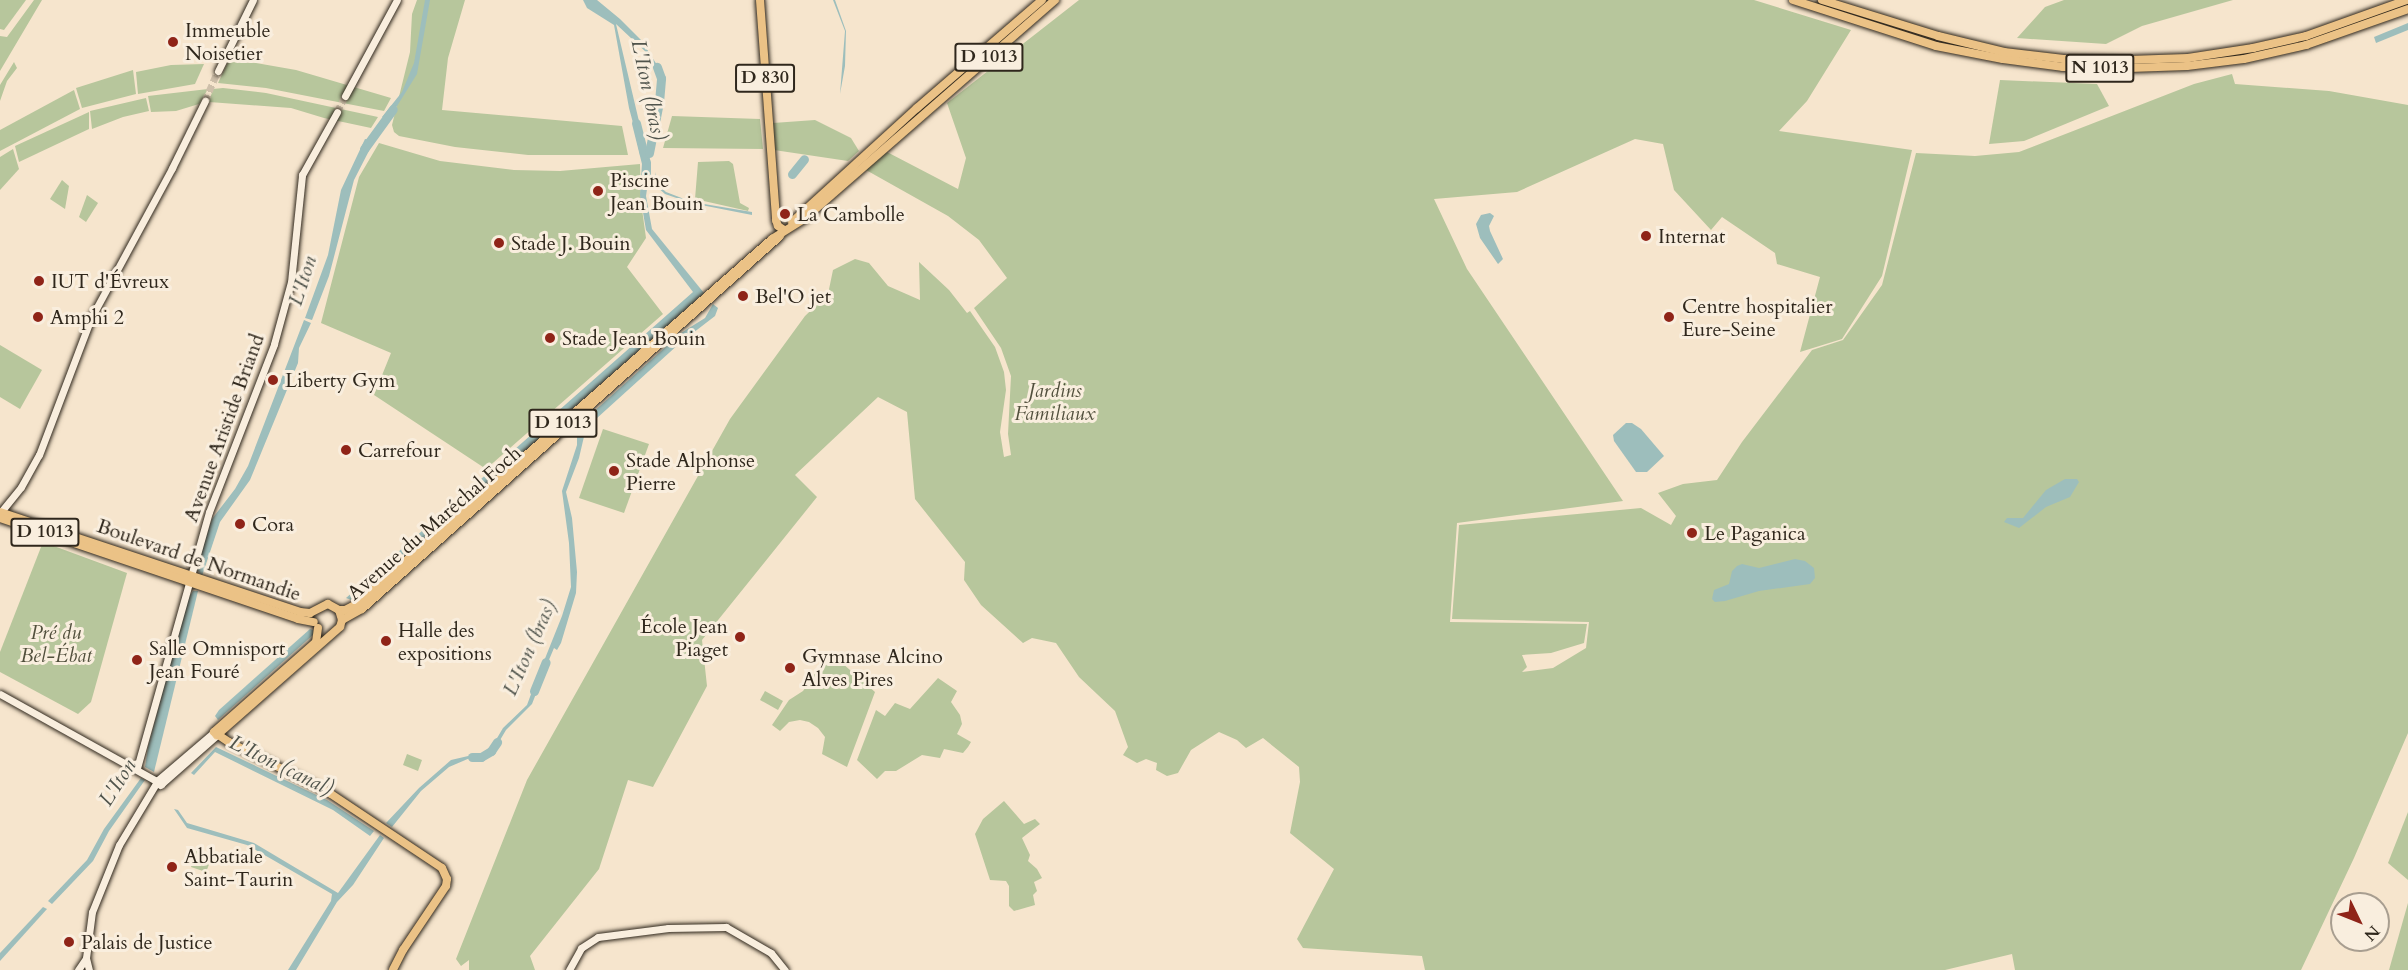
<!DOCTYPE html>
<meta charset="utf-8">
<style>
body{margin:0}
#map{position:relative;width:2408px;height:970px;overflow:hidden;background:#f6e5cd;font-family:Cardo,serif}
div>[style]{position:absolute}
[style*='--x']{left:calc(var(--x)*1px);top:calc(var(--y)*1px);width:calc(var(--w)*1px);rotate:calc(var(--a)*1deg)}
.green>*{inset:0;background:#b7c69c}
.water>*{inset:0;background:#9dbebc}
.river>*{height:9px;margin:-4.5px;padding:0 4.5px;transform-origin:4.5px;border-radius:4.5px;background:#9dbebc}
.secondary-tunnel>*{height:7px;margin-top:-3.5px;transform-origin:0;background:repeating-linear-gradient(90deg,#cebfaa 0 7px,transparent 0 10.5px)}
.roads{filter:drop-shadow(0 0 2px #2f271c) drop-shadow(0 0 2px #2f271c)}
.secondary>*{height:7px;margin:-3.5px;padding:0 3.5px;transform-origin:3.5px;border-radius:3.5px;background:#f9eede}
.primary>*{height:8px;margin:-4px;padding:0 4px;transform-origin:4px;border-radius:4px;background:#ebc286}
.highway>*{height:8px;margin:-4px;padding:0 4px;transform-origin:4px;border-radius:4px;background:#ebc286}
.dots>*{width:16px;height:16px;translate:-50% -50%;box-sizing:border-box;border:3px solid #f9eede;border-radius:50%}
span{translate:-50% -50%;white-space:nowrap;text-align:center;line-height:1.15;-webkit-text-stroke:6px #f9eede;paint-order:stroke}
.shield-label span{padding:2px 4px;background:#f9eede;border:2px solid;border-radius:4px;-webkit-text-stroke-width:0}
.shield-label{font-size:18px;color:#2f271c;font-weight:700}
.poi-label{font-size:20px;color:#2f271c}
.left{translate:0 -50%;text-align:left}
.right{translate:-100% -50%;text-align:right}
.park-label{font-size:20px;color:#514f3c;font-style:italic}
.street-label{font-size:20px;color:#2f271c}
.water-label{font-size:21px;color:#50544c;font-style:italic}
.north{position:absolute;left:2330px;top:892px;width:60px;height:60px;box-sizing:border-box;background:#f9eede;border:2px solid #a89e90;border-radius:50%;rotate:133deg;font-size:16px;font-weight:700;line-height:24px;text-align:center;color:#2f271c}
.north::after{content:'';display:block;margin:auto;width:21px;height:27px;background:#8f2418;clip-path:polygon(50% 0,100% 100%,50% 72%,0 100%)}
</style>
<div id="map">
<div class="green">
<div style="clip-path:polygon(0 0,26px 0,4px 30px,0 29px)"></div>
<div style="clip-path:polygon(34px 0,42px 0,0 71px,0 36px,7px 37px)"></div>
<div style="clip-path:polygon(417px 0,465px 0,448px 58px,442px 110px,622px 126px,628px 155px,528px 155px,455px 147px,399px 136px,394px 132px,392px 125px,410px 52px,412px 14px)"></div>
<div style="clip-path:polygon(1079px 0,1754px 0,1851px 30px,1807px 101px,1779px 131px,1912px 150px,1882px 276px,1842px 339px,1800px 352px,1820px 277px,1777px 264px,1775px 253px,1722px 217px,1711px 230px,1674px 190px,1663px 144px,1635px 139px,1517px 192px,1434px 199px,1467px 269px,1623px 501px,1457px 523px,1450px 622px,1587px 624px,1584px 643px,1551px 653px,1522px 655px,1527px 667px,1522px 672px,1553px 668px,1586px 648px,1589px 622px,1452px 619px,1459px 525px,1641px 508px,1671px 525px,1676px 516px,1658px 493px,1683px 484px,1717px 480px,1742px 442px,1812px 350px,1843px 340px,1882px 285px,1916px 153px,1975px 156px,2019px 152px,2194px 84px,2232px 74px,2235px 84px,2329px 91px,2408px 105px,2408px 733px,2354px 858px,2301px 970px,2015px 970px,2012px 954px,1945px 970px,1425px 970px,1422px 956px,1303px 948px,1297px 939px,1334px 869px,1290px 833px,1300px 782px,1299px 767px,1263px 738px,1246px 748px,1237px 740px,1219px 732px,1191px 750px,1178px 773px,1167px 776px,1156px 770px,1157px 763px,1146px 759px,1137px 763px,1123px 755px,1128px 747px,1115px 711px,1079px 677px,1056px 643px,1032px 638px,1023px 643px,981px 605px,964px 580px,965px 562px,915px 499px,907px 412px,878px 397px,795px 475px,817px 497px,702px 640px,707px 686px,653px 787px,628px 780px,599px 869px,530px 956px,535px 970px,469px 970px,469px 960px,461px 966px,456px 959px,527px 780px,730px 419px,805px 316px,828px 294px,833px 270px,855px 259px,869px 263px,888px 286px,920px 300px,919px 262px,949px 290px,967px 313px,970px 311px,995px 347px,1004px 372px,1006px 390px,1000px 432px,1004px 457px,1011px 455px,1008px 434px,1011px 376px,1001px 348px,974px 308px,1007px 278px,979px 240px,948px 216px,866px 170px,887px 152px,958px 189px,966px 158px,947px 103px)"></div>
<div style="clip-path:polygon(2064px 0,2233px 0,2142px 26px,2106px 44px,2017px 38px,2045px 7px)"></div>
<div style="clip-path:polygon(14px 62px,17px 68px,7px 81px,0 101px,0 85px)"></div>
<div style="clip-path:polygon(228px 62px,256px 63px,296px 70px,391px 98px,384px 111px,266px 88px,218px 83px)"></div>
<div style="clip-path:polygon(204px 64px,195px 84px,138px 94px,136px 72px,171px 65px)"></div>
<div style="clip-path:polygon(133px 70px,136px 94px,82px 108px,76px 88px)"></div>
<div style="clip-path:polygon(2000px 80px,2097px 84px,2109px 106px,2024px 141px,1989px 144px)"></div>
<div style="clip-path:polygon(223px 88px,266px 93px,378px 117px,371px 128px,324px 118px,291px 108px,209px 102px,213px 89px)"></div>
<div style="clip-path:polygon(208px 89px,199px 104px,176px 111px,151px 112px,148px 96px)"></div>
<div style="clip-path:polygon(74px 90px,80px 109px,0 151px,0 130px)"></div>
<div style="clip-path:polygon(146px 98px,149px 111px,123px 117px,92px 129px,90px 111px)"></div>
<div style="clip-path:polygon(89px 112px,89px 129px,19px 162px,15px 146px)"></div>
<div style="clip-path:polygon(672px 116px,760px 119px,763px 149px,663px 148px)"></div>
<div style="clip-path:polygon(815px 120px,851px 138px,859px 151px,848px 161px,774px 150px,773px 123px)"></div>
<div style="clip-path:polygon(379px 143px,440px 161px,514px 170px,560px 171px,640px 164px,641px 202px,646px 238px,627px 267px,663px 314px,486px 469px,374px 395px,391px 353px,321px 323px,359px 177px)"></div>
<div style="clip-path:polygon(13px 149px,19px 169px,0 190px,0 157px)"></div>
<div style="clip-path:polygon(729px 161px,733px 164px,740px 203px,749px 208px,748px 211px,695px 199px,698px 162px)"></div>
<div style="clip-path:polygon(62px 180px,69px 186px,65px 209px,50px 199px)"></div>
<div style="clip-path:polygon(87px 195px,98px 203px,86px 222px,79px 217px)"></div>
<div style="clip-path:polygon(0 345px,42px 370px,20px 409px,0 397px)"></div>
<div style="clip-path:polygon(603px 429px,649px 444px,624px 513px,579px 498px)"></div>
<div style="clip-path:polygon(43px 542px,127px 573px,91px 702px,78px 714px,0 672px,0 652px)"></div>
<div style="clip-path:polygon(842px 663px,875px 692px,847px 767px,822px 754px,825px 737px,818px 728px,809px 722px,800px 720px,789px 722px,780px 731px,772px 725px,789px 700px,803px 691px,821px 665px)"></div>
<div style="clip-path:polygon(938px 678px,957px 691px,951px 702px,960px 715px,962px 724px,957px 734px,971px 742px,968px 747px,963px 753px,944px 749px,940px 758px,922px 755px,896px 771px,885px 771px,877px 779px,857px 760px,876px 710px,885px 716px,895px 703px,910px 709px)"></div>
<div style="clip-path:polygon(765px 691px,783px 701px,778px 710px,760px 700px)"></div>
<div style="clip-path:polygon(407px 754px,422px 760px,418px 771px,403px 765px)"></div>
<div style="clip-path:polygon(1004px 801px,1024px 824px,1035px 819px,1040px 824px,1022px 838px,1030px 855px,1028px 861px,1037px 869px,1042px 878px,1034px 882px,1037px 891px,1033px 895px,1035px 905px,1014px 911px,1009px 906px,1009px 886px,1006px 881px,990px 880px,975px 834px,983px 819px)"></div>
<div style="clip-path:polygon(2408px 812px,2408px 880px,2388px 863px)"></div>
<div style="clip-path:polygon(196px 851px,212px 857px,206px 872px,191px 867px)"></div>
<div style="clip-path:polygon(2408px 903px,2408px 970px,2389px 970px)"></div>
</div>
<div class="water">
<div style="clip-path:polygon(425px 0,430px 0,417px 74px,389px 119px,382px 117px,402px 92px,414px 63px)"></div>
<div style="clip-path:polygon(583px 0,597px 0,620px 19px,641px 40px,659px 68px,661px 67px,663px 78px,659px 78px,647px 53px,616px 24px,642px 134px,636px 134px,629px 108px,614px 25px,587px 8px)"></div>
<div style="clip-path:polygon(833px 0,835px 0,846px 31px,845px 66px,840px 94px,845px 31px)"></div>
<div style="clip-path:polygon(2408px 23px,2408px 30px,2376px 43px,2374px 37px)"></div>
<div style="clip-path:polygon(365px 139px,374px 141px,354px 180px,329px 276px,312px 320px,305px 318px,328px 255px,341px 190px)"></div>
<div style="clip-path:polygon(637px 141px,643px 141px,647px 152px,649px 141px,654px 141px,651px 155px,640px 155px)"></div>
<div style="clip-path:polygon(651px 162px,646px 196px,652px 229px,704px 293px,360px 596px,354px 601px,346px 598px,693px 292px,646px 230px,640px 195px,642px 163px)"></div>
<div style="clip-path:polygon(655px 172px,658px 185px,666px 192px,692px 202px,752px 212px,752px 215px,691px 203px,665px 194px,656px 186px)"></div>
<div style="clip-path:polygon(1490px 213px,1494px 216px,1489px 226px,1490px 231px,1503px 259px,1498px 264px,1480px 238px,1476px 224px,1481px 215px)"></div>
<div style="clip-path:polygon(713px 304px,718px 308px,715px 316px,680px 343px,586px 428px,579px 458px,566px 492px,572px 518px,577px 572px,576px 593px,561px 643px,557px 650px,554px 648px,543px 674px,540px 671px,562px 616px,571px 587px,569px 543px,562px 491px,577px 445px,577px 435px,571px 432px,681px 333px,705px 318px)"></div>
<div style="clip-path:polygon(304px 320px,311px 323px,299px 348px,298px 363px,250px 480px,220px 522px,202px 576px,196px 568px,212px 519px,235px 489px,248px 466px)"></div>
<div style="clip-path:polygon(1626px 423px,1632px 423px,1641px 429px,1664px 456px,1647px 472px,1636px 472px,1614px 441px,1613px 435px)"></div>
<div style="clip-path:polygon(2065px 479px,2077px 479px,2079px 482px,2070px 497px,2046px 507px,2019px 528px,2004px 522px,2007px 518px,2023px 518px,2046px 490px)"></div>
<div style="clip-path:polygon(1795px 559px,1805px 561px,1814px 568px,1815px 578px,1810px 584px,1759px 591px,1725px 601px,1715px 602px,1712px 599px,1714px 590px,1729px 584px,1732px 571px,1737px 566px,1742px 564px,1759px 568px)"></div>
<div style="clip-path:polygon(193px 591px,198px 591px,154px 772px,145px 767px,148px 747px,187px 600px)"></div>
<div style="clip-path:polygon(310px 629px,313px 630px,314px 634px,218px 720px,215px 716px,219px 710px)"></div>
<div style="clip-path:polygon(537px 678px,541px 681px,532px 704px,506px 730px,493px 752px,490px 750px,503px 728px,527px 705px)"></div>
<div style="clip-path:polygon(216px 747px,327px 800px,374px 831px,370px 836px,333px 810px,215px 752px,194px 775px,191px 773px)"></div>
<div style="clip-path:polygon(481px 753px,487px 757px,470px 758px,449px 767px,421px 791px,392px 827px,386px 823px,419px 788px,451px 760px)"></div>
<div style="clip-path:polygon(141px 778px,145px 780px,109px 831px,93px 861px,52px 904px,48px 901px,87px 860px,104px 829px)"></div>
<div style="clip-path:polygon(174px 809px,178px 810px,187px 823px,254px 843px,338px 893px,380px 835px,384px 838px,353px 885px,337px 902px,296px 970px,288px 970px,331px 901px,332px 894px,247px 845px,187px 828px)"></div>
<div style="clip-path:polygon(43px 907px,47px 909px,0 961px,0 953px)"></div>
</div>
<div class="river">
<div style="--x:636;--y:123;--w:41;--a:76"></div>
<div style="--x:646;--y:163;--w:10;--a:90"></div>
<div style="--x:364;--y:149;--w:49;--a:-54.1"></div>
<div style="--x:649;--y:153;--w:52;--a:-78.9"></div>
<div style="--x:659;--y:102;--w:24;--a:-85"></div>
<div style="--x:661;--y:78;--w:12;--a:-110"></div>
<div style="--x:792;--y:174;--w:19;--a:-51"></div>
<div style="--x:534;--y:691;--w:31;--a:-68"></div>
<div style="--x:472;--y:757;--w:9;--a:0"></div>
<div style="--x:481;--y:757;--w:12;--a:-31"></div>
<div style="--x:491;--y:751;--w:11;--a:-56"></div>
</div>
<div class="secondary-tunnel">
<div style="--x:205;--y:101;--w:33;--a:-67"></div>
<div style="--x:337;--y:112;--w:18;--a:-63"></div>
</div>
<div class="roads">
<div class="secondary">
<div style="--x:218;--y:71;--w:79;--a:-63.8"></div>
<div style="--x:345;--y:96;--w:109;--a:-61.6"></div>
<div style="--x:0;--y:513;--w:33;--a:-51"></div>
<div style="--x:21;--y:487;--w:37;--a:-61"></div>
<div style="--x:39;--y:455;--w:147;--a:-69.2"></div>
<div style="--x:91;--y:318;--w:170;--a:-61.6"></div>
<div style="--x:172;--y:168;--w:75;--a:-63.8"></div>
<div style="--x:0;--y:694;--w:185;--a:29.1"></div>
<div style="--x:137;--y:768;--w:266;--a:-74.3"></div>
<div style="--x:209;--y:512;--w:180;--a:-68.8"></div>
<div style="--x:274;--y:344;--w:64;--a:-74.7"></div>
<div style="--x:291;--y:282;--w:108;--a:-84.1"></div>
<div style="--x:302;--y:175;--w:72;--a:-60.9"></div>
<div style="--x:160;--y:785;--w:76;--a:-41.3"></div>
<div style="--x:78;--y:970;--w:14;--a:-56"></div>
<div style="--x:89;--y:970;--w:12;--a:-104"></div>
<div style="--x:86;--y:958;--w:46;--a:-82.6"></div>
<div style="--x:92;--y:912;--w:72;--a:-68.1"></div>
<div style="--x:119;--y:845;--w:76;--a:-59"></div>
<div style="--x:158;--y:780;--w:74;--a:-40.6"></div>
<div style="--x:569;--y:970;--w:25;--a:-61"></div>
<div style="--x:581;--y:948;--w:20;--a:-33"></div>
<div style="--x:598;--y:937;--w:71;--a:-7.3"></div>
<div style="--x:668;--y:928;--w:58;--a:-1"></div>
<div style="--x:726;--y:927;--w:52;--a:30"></div>
<div style="--x:771;--y:953;--w:22;--a:51"></div>
</div>
<div class="primary">
<div style="--x:760;--y:0;--w:221;--a:85.8"></div>
<div style="--x:776;--y:220;--w:6;--a:72"></div>
<div style="--x:778;--y:226;--w:7;--a:34"></div>
<div style="--x:792;--y:222;--w:169;--a:-42.4"></div>
<div style="--x:917;--y:108;--w:165;--a:-40.8"></div>
<div style="--x:0;--y:512;--w:316;--a:18.4"></div>
<div style="--x:300;--y:612;--w:10;--a:6"></div>
<div style="--x:310;--y:613;--w:20;--a:-27"></div>
<div style="--x:328;--y:604;--w:13;--a:29"></div>
<div style="--x:339;--y:610;--w:10;--a:73"></div>
<div style="--x:342;--y:620;--w:7;--a:106"></div>
<div style="--x:340;--y:627;--w:164;--a:138.7"></div>
<div style="--x:0;--y:518;--w:315;--a:18.7"></div>
<div style="--x:298;--y:619;--w:16;--a:11"></div>
<div style="--x:339;--y:610;--w:6;--a:0"></div>
<div style="--x:345;--y:610;--w:13;--a:-27"></div>
<div style="--x:357;--y:604;--w:553;--a:-41.33"></div>
<div style="--x:772;--y:239;--w:39;--a:-32"></div>
<div style="--x:805;--y:218;--w:332;--a:-41.1"></div>
<div style="--x:342;--y:620;--w:23;--a:-29"></div>
<div style="--x:362;--y:609;--w:560;--a:-41.74"></div>
<div style="--x:318;--y:628;--w:14;--a:98"></div>
<div style="--x:316;--y:642;--w:136;--a:138.6"></div>
<div style="--x:214;--y:732;--w:18;--a:34"></div>
<div style="--x:229;--y:742;--w:114;--a:27"></div>
<div style="--x:331;--y:794;--w:133;--a:33.7"></div>
<div style="--x:442;--y:868;--w:12;--a:66"></div>
<div style="--x:447;--y:879;--w:7;--a:98"></div>
<div style="--x:446;--y:886;--w:77;--a:123.9"></div>
<div style="--x:403;--y:950;--w:22;--a:117"></div>
</div>
<div class="highway">
<div style="--x:1793;--y:0;--w:150;--a:17.8"></div>
<div style="--x:1936;--y:46;--w:68;--a:11"></div>
<div style="--x:2003;--y:59;--w:61;--a:7.6"></div>
<div style="--x:2063;--y:67;--w:66;--a:0.9"></div>
<div style="--x:2129;--y:68;--w:58;--a:-2"></div>
<div style="--x:2187;--y:66;--w:57;--a:-7"></div>
<div style="--x:2244;--y:59;--w:64;--a:-12.7"></div>
<div style="--x:2306;--y:45;--w:108;--a:-19.4"></div>
<div style="--x:1822;--y:0;--w:121;--a:17.2"></div>
<div style="--x:1938;--y:36;--w:68;--a:13.6"></div>
<div style="--x:2004;--y:52;--w:60;--a:6.7"></div>
<div style="--x:2064;--y:59;--w:65;--a:0.9"></div>
<div style="--x:2129;--y:60;--w:59;--a:-1.9"></div>
<div style="--x:2188;--y:58;--w:66;--a:-8.7"></div>
<div style="--x:2253;--y:48;--w:54;--a:-12.8"></div>
<div style="--x:2306;--y:36;--w:107;--a:-19.6"></div>
</div>
</div>
<div class="dots">
<div style="left:173px;top:42px;background:#8f2418"></div>
<div style="left:598px;top:191px;background:#8f2418"></div>
<div style="left:785px;top:214px;background:#8f2418"></div>
<div style="left:1646px;top:236px;background:#8f2418"></div>
<div style="left:499px;top:243px;background:#8f2418"></div>
<div style="left:39px;top:281px;background:#8f2418"></div>
<div style="left:743px;top:296px;background:#8f2418"></div>
<div style="left:38px;top:317px;background:#8f2418"></div>
<div style="left:1669px;top:317px;background:#8f2418"></div>
<div style="left:550px;top:338px;background:#8f2418"></div>
<div style="left:273px;top:380px;background:#8f2418"></div>
<div style="left:346px;top:450px;background:#8f2418"></div>
<div style="left:614px;top:471px;background:#8f2418"></div>
<div style="left:240px;top:524px;background:#8f2418"></div>
<div style="left:1692px;top:533px;background:#8f2418"></div>
<div style="left:740px;top:637px;background:#8f2418"></div>
<div style="left:386px;top:641px;background:#8f2418"></div>
<div style="left:137px;top:660px;background:#8f2418"></div>
<div style="left:790px;top:668px;background:#8f2418"></div>
<div style="left:172px;top:867px;background:#8f2418"></div>
<div style="left:69px;top:942px;background:#8f2418"></div>
</div>
<div class="shield-label">
<span style="left:989px;top:57px">D 1013</span>
<span style="left:2100px;top:68px">N 1013</span>
<span style="left:765px;top:78px">D 830</span>
<span style="left:563px;top:423px">D 1013</span>
<span style="left:45px;top:532px">D 1013</span>
</div>
<div class="poi-label">
<span class="left" style="left:185px;top:42px">Immeuble<br>Noisetier</span>
<span class="left" style="left:610px;top:192px">Piscine<br>Jean Bouin</span>
<span class="left" style="left:797px;top:214px">La Cambolle</span>
<span class="left" style="left:1658px;top:236px">Internat</span>
<span class="left" style="left:511px;top:243px">Stade J. Bouin</span>
<span class="left" style="left:51px;top:281px">IUT d'Évreux</span>
<span class="left" style="left:755px;top:296px">Bel'O jet</span>
<span class="left" style="left:1682px;top:318px">Centre hospitalier<br>Eure-Seine</span>
<span class="left" style="left:50px;top:317px">Amphi 2</span>
<span class="left" style="left:562px;top:338px">Stade Jean Bouin</span>
<span class="left" style="left:285px;top:380px">Liberty Gym</span>
<span class="left" style="left:358px;top:450px">Carrefour</span>
<span class="left" style="left:626px;top:472px">Stade Alphonse<br>Pierre</span>
<span class="left" style="left:252px;top:524px">Cora</span>
<span class="left" style="left:1704px;top:533px">Le Paganica</span>
<span class="right" style="left:728px;top:638px">École Jean<br>Piaget</span>
<span class="left" style="left:398px;top:642px">Halle des<br>expositions</span>
<span class="left" style="left:149px;top:660px">Salle Omnisport<br>Jean Fouré</span>
<span class="left" style="left:802px;top:668px">Gymnase Alcino<br>Alves Pires</span>
<span class="left" style="left:184px;top:868px">Abbatiale<br>Saint-Taurin</span>
<span class="left" style="left:81px;top:942px">Palais de Justice</span>
</div>
<div class="park-label">
<span style="left:1055px;top:402px">Jardins<br>Familiaux</span>
<span style="left:56px;top:644px">Pré du<br>Bel-Ébat</span>
</div>
<div class="street-label">
<span style="left:224px;top:428px;rotate:-70deg">Avenue Aristide Briand</span>
<span style="left:434px;top:523px;rotate:-41deg">Avenue du Maréchal Foch</span>
<span style="left:199px;top:560px;rotate:19deg">Boulevard de Normandie</span>
</div>
<div class="water-label">
<span style="left:648px;top:90px;rotate:78deg">L'Iton (bras)</span>
<span style="left:303px;top:281px;rotate:-72deg">L'Iton</span>
<span style="left:530px;top:648px;rotate:-66deg">L'Iton (bras)</span>
<span style="left:281px;top:766px;rotate:26deg">L'Iton (canal)</span>
<span style="left:118px;top:783px;rotate:-58deg">L'Iton</span>
</div>
<div class="north">N</div>
</div>
